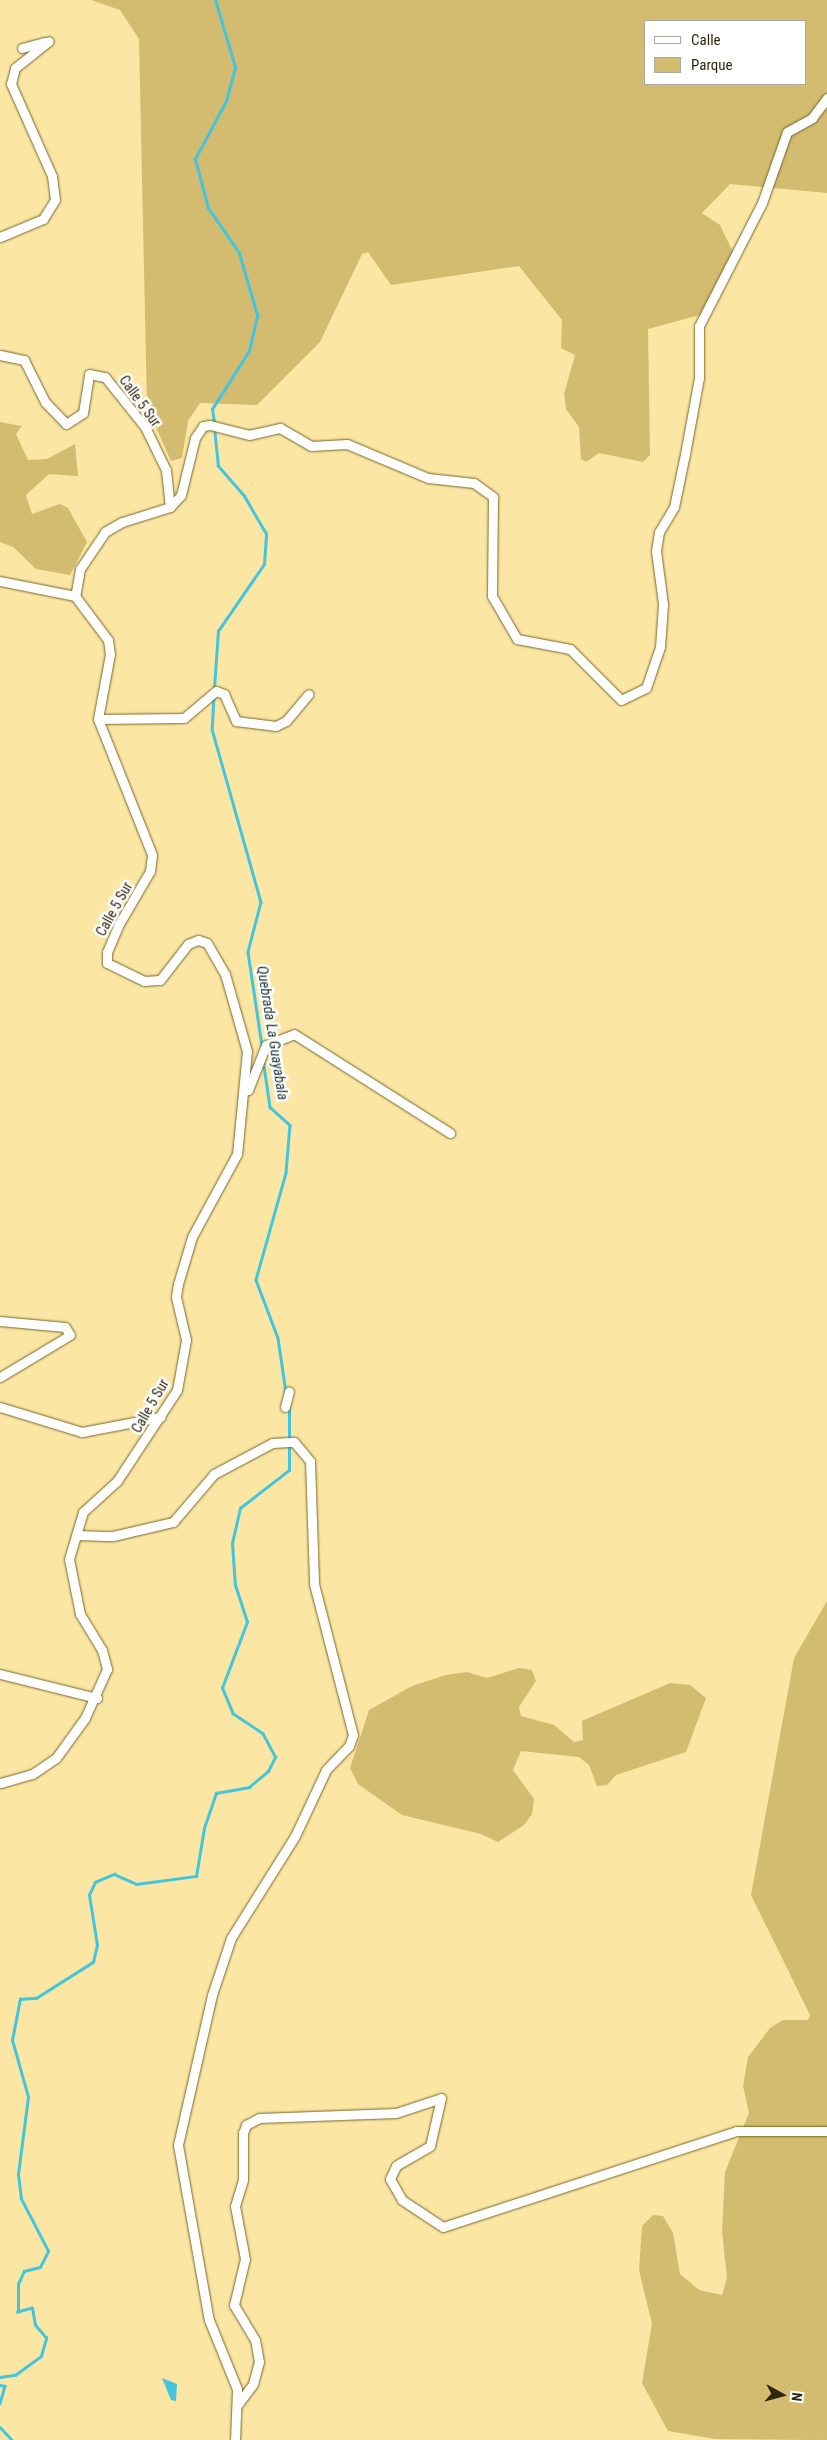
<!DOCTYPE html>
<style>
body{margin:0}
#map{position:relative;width:827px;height:2440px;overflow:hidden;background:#fbe6a4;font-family:"Roboto Condensed",sans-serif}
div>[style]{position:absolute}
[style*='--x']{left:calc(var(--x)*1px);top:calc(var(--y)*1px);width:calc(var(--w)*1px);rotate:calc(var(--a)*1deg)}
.green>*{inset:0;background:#d3bb70}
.water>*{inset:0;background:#43c5dd}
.stream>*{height:2.5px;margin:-1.25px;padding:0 1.25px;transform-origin:1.25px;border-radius:1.25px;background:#43c5dd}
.roads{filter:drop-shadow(0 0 1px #7a6625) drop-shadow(0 0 1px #7a6625)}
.street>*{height:9px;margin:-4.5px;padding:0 4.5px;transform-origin:4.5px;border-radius:4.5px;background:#fff}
span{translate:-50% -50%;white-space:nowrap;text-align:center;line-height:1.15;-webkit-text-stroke:5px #fff;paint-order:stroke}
.street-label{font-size:14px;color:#30280d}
.water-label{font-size:15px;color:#1e3438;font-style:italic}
.legend{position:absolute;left:644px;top:20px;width:162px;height:65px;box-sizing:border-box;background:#fff;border:1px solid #aca99e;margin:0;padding:6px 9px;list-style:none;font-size:15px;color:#30280d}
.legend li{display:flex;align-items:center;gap:10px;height:25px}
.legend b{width:25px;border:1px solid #aca99e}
.north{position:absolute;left:757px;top:2370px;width:50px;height:50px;-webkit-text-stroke:4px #fff;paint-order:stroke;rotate:97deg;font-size:14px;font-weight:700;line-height:20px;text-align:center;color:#30280d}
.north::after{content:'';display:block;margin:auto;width:18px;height:22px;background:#30280d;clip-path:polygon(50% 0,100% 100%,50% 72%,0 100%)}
</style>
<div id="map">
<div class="green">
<div style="clip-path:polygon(evenodd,91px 0,827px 0,827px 193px,730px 184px,702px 213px,720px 225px,733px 252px,700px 315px,648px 329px,650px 455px,643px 462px,599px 453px,586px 462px,581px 459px,579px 427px,566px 409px,564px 394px,575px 355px,561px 348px,562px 320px,519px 266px,391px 285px,368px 252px,362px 254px,320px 342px,257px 405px,200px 403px,188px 421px,182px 458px,171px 461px,147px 407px,139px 39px,120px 10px,91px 0,646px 21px,806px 21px,806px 84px,646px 84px,646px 21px)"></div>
<div style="clip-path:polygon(0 422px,22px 426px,16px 434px,28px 460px,47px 459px,75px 444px,78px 476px,49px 474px,26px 495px,32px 514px,60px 504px,68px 508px,87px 542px,70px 575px,36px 569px,13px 547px,0 542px)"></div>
<div style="clip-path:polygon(827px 1601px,827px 2440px,715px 2439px,668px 2431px,642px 2383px,652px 2324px,639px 2270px,642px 2226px,653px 2215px,663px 2216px,673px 2233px,680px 2274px,699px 2290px,722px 2295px,727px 2278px,722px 2231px,725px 2172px,749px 2113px,743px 2086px,748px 2057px,770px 2028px,783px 2020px,808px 2020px,810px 2015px,751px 1895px,794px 1658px)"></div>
<div style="clip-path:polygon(519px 1668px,532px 1670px,536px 1681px,519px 1707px,521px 1716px,554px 1725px,574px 1742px,583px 1740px,582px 1721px,670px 1683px,690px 1685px,706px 1698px,686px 1752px,616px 1775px,607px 1785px,597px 1786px,589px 1765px,579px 1757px,521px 1751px,513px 1770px,534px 1799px,532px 1814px,524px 1825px,498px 1842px,481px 1834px,402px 1815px,358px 1784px,350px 1768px,369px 1710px,412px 1686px,446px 1675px,467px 1672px,487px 1678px)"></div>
</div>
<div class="water">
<div style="clip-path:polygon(162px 2378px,177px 2384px,176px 2401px,171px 2400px)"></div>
</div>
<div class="stream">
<div style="--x:214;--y:423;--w:14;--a:-98"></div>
<div style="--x:212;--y:409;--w:69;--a:-57.5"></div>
<div style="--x:249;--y:351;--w:37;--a:-77"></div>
<div style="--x:257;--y:315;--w:65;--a:-106.2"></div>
<div style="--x:239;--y:253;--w:55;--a:-124.6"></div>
<div style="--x:208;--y:208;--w:51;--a:-104.9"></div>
<div style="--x:195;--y:159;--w:66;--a:-61.9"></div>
<div style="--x:226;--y:101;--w:35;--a:-75"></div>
<div style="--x:235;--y:67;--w:70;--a:-106.6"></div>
<div style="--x:214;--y:688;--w:57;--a:-86"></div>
<div style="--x:218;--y:631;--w:81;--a:-55.5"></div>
<div style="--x:264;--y:564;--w:30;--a:-86"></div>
<div style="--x:266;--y:534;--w:44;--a:-120.1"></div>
<div style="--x:244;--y:496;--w:40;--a:-131"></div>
<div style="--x:218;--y:466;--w:37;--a:-96"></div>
<div style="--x:214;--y:696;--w:33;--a:93"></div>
<div style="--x:212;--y:729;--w:180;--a:74.2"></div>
<div style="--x:261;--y:902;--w:52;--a:104.6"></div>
<div style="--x:248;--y:952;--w:95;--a:81.5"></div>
<div style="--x:263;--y:1059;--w:49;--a:81.7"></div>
<div style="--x:270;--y:1107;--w:27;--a:42"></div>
<div style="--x:290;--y:1125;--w:48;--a:94.8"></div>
<div style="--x:286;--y:1173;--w:111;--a:105.7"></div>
<div style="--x:256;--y:1280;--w:62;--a:69.2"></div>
<div style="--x:278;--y:1338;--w:55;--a:81.6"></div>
<div style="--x:0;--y:2377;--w:15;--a:-8"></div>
<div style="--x:15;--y:2375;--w:32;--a:-36"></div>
<div style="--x:41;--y:2356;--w:19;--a:-74"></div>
<div style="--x:46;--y:2338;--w:17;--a:-130"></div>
<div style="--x:35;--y:2325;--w:17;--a:-100"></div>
<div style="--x:32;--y:2308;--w:15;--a:164"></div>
<div style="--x:18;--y:2312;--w:28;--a:-90"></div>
<div style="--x:18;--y:2284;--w:14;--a:-65"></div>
<div style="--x:24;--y:2271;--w:16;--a:-14"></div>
<div style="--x:40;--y:2267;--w:18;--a:-63"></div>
<div style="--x:48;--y:2251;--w:59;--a:-117.4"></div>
<div style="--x:21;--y:2199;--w:25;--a:-97"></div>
<div style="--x:18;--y:2174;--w:78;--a:-82.6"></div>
<div style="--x:28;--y:2097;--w:59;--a:-105.7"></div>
<div style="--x:12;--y:2040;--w:42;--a:-79"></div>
<div style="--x:20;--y:1999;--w:16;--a:-4"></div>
<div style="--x:36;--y:1998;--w:67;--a:-32.3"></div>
<div style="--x:93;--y:1962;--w:17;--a:-77"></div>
<div style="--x:97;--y:1945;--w:51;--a:-99.1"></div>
<div style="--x:89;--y:1895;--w:14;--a:-65"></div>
<div style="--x:95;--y:1882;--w:21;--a:-23"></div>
<div style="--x:114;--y:1874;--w:24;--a:24"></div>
<div style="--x:136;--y:1884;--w:61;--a:-7.6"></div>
<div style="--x:196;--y:1876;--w:49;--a:-80.5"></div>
<div style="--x:204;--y:1828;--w:37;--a:-71"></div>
<div style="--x:216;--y:1793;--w:34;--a:-10"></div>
<div style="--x:249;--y:1787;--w:25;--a:-40"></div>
<div style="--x:268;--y:1771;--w:16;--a:-63"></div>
<div style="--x:275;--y:1757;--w:26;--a:-118"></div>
<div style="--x:263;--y:1734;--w:36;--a:-146"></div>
<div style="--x:233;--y:1714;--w:28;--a:-113"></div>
<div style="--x:222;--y:1688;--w:71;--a:-69.3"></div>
<div style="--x:247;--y:1622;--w:38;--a:-108"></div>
<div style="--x:235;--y:1586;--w:43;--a:-94"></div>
<div style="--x:232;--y:1543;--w:36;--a:-77"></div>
<div style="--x:240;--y:1508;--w:62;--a:-37.8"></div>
<div style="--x:289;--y:1470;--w:63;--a:-90"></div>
<div style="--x:0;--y:2385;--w:5;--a:11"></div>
<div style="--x:5;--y:2386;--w:18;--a:106"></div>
<div style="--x:0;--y:2427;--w:18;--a:47"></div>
</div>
<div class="roads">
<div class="street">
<div style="--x:22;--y:48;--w:23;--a:-15"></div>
<div style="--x:0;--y:237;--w:47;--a:-22.7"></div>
<div style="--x:43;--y:219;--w:22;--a:-58"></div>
<div style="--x:55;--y:200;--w:24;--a:-97"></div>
<div style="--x:52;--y:176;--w:101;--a:-114"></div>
<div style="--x:11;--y:84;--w:16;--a:-76"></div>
<div style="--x:15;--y:68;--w:43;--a:-38.5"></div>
<div style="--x:0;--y:355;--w:25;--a:12"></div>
<div style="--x:24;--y:360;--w:47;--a:63.4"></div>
<div style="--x:45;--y:402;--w:30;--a:46"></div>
<div style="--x:66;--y:424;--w:20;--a:-33"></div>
<div style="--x:83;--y:413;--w:39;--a:-81"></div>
<div style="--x:89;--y:374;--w:16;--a:11"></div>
<div style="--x:105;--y:377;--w:64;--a:51.3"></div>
<div style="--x:145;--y:427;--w:48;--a:64"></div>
<div style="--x:166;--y:470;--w:37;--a:84"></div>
<div style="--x:170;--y:507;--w:50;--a:162.6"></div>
<div style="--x:122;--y:522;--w:20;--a:150"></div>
<div style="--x:105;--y:532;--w:45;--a:124"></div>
<div style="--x:80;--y:569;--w:27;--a:100"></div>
<div style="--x:75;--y:596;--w:55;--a:53.1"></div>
<div style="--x:108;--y:640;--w:14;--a:82"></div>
<div style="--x:110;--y:654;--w:66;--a:100.5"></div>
<div style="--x:98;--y:719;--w:146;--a:68.3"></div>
<div style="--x:152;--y:855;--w:16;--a:97"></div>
<div style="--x:150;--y:871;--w:61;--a:120.3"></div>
<div style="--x:119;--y:924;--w:30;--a:113"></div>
<div style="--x:107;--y:952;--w:11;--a:90"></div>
<div style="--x:107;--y:963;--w:41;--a:25.9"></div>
<div style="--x:144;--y:981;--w:16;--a:-4"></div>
<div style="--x:160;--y:980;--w:46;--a:-52.1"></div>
<div style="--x:188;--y:944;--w:11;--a:-22"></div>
<div style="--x:198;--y:940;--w:9;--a:18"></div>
<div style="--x:207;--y:943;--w:36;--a:60"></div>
<div style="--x:225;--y:974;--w:80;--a:74.1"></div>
<div style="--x:247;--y:1051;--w:103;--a:95.5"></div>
<div style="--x:237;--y:1154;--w:94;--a:118.5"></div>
<div style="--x:192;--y:1237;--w:49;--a:106.6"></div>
<div style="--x:178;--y:1284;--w:13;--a:99"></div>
<div style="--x:176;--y:1297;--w:44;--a:76.9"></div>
<div style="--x:186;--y:1340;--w:51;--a:100.2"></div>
<div style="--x:177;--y:1390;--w:109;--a:123.4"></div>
<div style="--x:117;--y:1481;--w:46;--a:137.6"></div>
<div style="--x:83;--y:1512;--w:49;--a:106.6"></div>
<div style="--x:69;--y:1559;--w:56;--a:78.7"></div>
<div style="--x:80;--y:1614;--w:42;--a:58.6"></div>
<div style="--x:102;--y:1650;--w:20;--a:75"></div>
<div style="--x:107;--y:1669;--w:54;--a:114.2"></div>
<div style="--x:85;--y:1718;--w:49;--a:125.9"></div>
<div style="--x:56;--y:1758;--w:29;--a:146"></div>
<div style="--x:32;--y:1774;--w:33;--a:164"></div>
<div style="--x:170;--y:507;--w:16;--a:-47"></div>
<div style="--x:181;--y:495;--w:59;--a:-76.2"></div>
<div style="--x:195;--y:438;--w:14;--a:-56"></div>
<div style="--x:203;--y:426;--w:7;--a:-8"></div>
<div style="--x:210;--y:425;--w:40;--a:14.4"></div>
<div style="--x:249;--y:435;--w:32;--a:-13"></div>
<div style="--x:280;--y:428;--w:36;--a:30"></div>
<div style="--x:311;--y:446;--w:36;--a:-3"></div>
<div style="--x:347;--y:444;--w:88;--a:22.8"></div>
<div style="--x:428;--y:478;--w:46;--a:6.2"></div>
<div style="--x:474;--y:483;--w:24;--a:36"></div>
<div style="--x:493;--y:497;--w:99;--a:90.6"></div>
<div style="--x:492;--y:596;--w:50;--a:59.8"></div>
<div style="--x:517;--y:639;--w:54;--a:10.7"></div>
<div style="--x:570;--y:649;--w:72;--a:45"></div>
<div style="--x:621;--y:700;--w:28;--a:-26"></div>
<div style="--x:646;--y:688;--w:43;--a:-71.1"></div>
<div style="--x:660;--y:647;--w:43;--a:-86"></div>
<div style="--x:663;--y:604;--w:53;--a:-97.5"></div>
<div style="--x:656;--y:551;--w:19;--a:-81"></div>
<div style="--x:659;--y:532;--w:29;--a:-59"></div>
<div style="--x:674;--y:507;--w:54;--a:-78.3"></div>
<div style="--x:685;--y:454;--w:77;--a:-79.6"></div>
<div style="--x:699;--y:378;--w:52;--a:-90"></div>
<div style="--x:699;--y:326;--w:138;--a:-62.9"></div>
<div style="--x:762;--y:203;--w:75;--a:-70.6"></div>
<div style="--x:787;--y:132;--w:29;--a:-29"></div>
<div style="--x:812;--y:118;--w:25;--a:-53"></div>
<div style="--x:0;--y:581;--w:76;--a:11.3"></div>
<div style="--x:98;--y:719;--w:86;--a:-0.7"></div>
<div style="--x:184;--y:718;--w:42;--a:-40.2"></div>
<div style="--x:216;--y:691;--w:9;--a:21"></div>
<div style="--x:224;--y:694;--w:30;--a:66"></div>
<div style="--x:236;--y:721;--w:40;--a:7.1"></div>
<div style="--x:276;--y:726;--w:11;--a:-27"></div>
<div style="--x:286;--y:721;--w:35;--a:-50"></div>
<div style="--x:248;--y:1090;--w:48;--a:-68.2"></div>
<div style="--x:266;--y:1045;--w:30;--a:-21"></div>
<div style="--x:294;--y:1034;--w:185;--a:32.4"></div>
<div style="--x:0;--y:1321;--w:65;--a:5.3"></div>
<div style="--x:65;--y:1327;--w:9;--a:58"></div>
<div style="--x:70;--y:1335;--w:82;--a:149"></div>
<div style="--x:0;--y:1407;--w:86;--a:17"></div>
<div style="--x:82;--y:1432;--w:80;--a:-10.8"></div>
<div style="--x:285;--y:1407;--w:16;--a:-76"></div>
<div style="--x:76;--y:1535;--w:37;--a:2"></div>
<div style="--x:113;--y:1536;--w:62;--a:-13.1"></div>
<div style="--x:173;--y:1522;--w:63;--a:-49.5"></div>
<div style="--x:214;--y:1474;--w:66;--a:-28.1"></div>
<div style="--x:272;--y:1443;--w:22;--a:-3"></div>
<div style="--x:294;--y:1442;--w:25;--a:50"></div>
<div style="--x:310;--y:1461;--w:123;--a:88.1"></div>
<div style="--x:314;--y:1584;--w:156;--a:75.5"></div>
<div style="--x:353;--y:1735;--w:12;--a:110"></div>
<div style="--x:349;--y:1746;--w:33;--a:134"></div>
<div style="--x:326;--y:1770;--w:73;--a:115.2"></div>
<div style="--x:295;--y:1836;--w:120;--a:122.1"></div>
<div style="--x:231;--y:1938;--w:60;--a:108.4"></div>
<div style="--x:212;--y:1995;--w:154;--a:102.8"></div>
<div style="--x:178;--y:2145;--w:178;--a:80"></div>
<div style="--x:209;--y:2320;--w:74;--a:67.9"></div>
<div style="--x:237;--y:2389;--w:51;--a:92.2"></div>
<div style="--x:0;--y:1674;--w:100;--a:13.9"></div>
<div style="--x:238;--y:2404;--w:25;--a:-53"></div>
<div style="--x:253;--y:2384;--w:23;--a:-75"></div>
<div style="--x:259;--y:2362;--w:22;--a:-100"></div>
<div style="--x:255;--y:2340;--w:41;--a:-121"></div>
<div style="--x:234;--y:2305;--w:47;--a:-76.6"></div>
<div style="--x:245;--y:2259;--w:54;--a:-100.7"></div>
<div style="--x:235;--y:2206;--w:27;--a:-73"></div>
<div style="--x:243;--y:2180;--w:47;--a:-90"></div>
<div style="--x:243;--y:2133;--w:9;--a:-69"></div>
<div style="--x:246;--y:2125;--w:15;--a:-28"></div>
<div style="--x:259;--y:2118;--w:137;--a:-2.1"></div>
<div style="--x:396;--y:2113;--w:47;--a:-18.4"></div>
<div style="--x:441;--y:2098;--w:49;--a:102.9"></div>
<div style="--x:430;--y:2146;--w:39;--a:150"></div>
<div style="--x:396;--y:2166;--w:14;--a:115"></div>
<div style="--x:390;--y:2179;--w:24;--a:60"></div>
<div style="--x:402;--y:2200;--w:49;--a:33.4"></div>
<div style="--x:443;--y:2227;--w:308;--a:-18.1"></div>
<div style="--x:736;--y:2131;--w:91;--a:0"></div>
</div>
</div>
<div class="street-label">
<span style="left:140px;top:401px;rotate:54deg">Calle 5 Sur</span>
<span style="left:114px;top:909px;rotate:-61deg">Calle 5 Sur</span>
<span style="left:150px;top:1406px;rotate:-60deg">Calle 5 Sur</span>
</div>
<div class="water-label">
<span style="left:272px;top:1033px;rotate:81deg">Quebrada La Guayabala</span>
</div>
<ul class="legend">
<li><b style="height:6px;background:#fff"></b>Calle</li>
<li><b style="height:14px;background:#d3bb70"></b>Parque</li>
</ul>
<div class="north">N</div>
</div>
